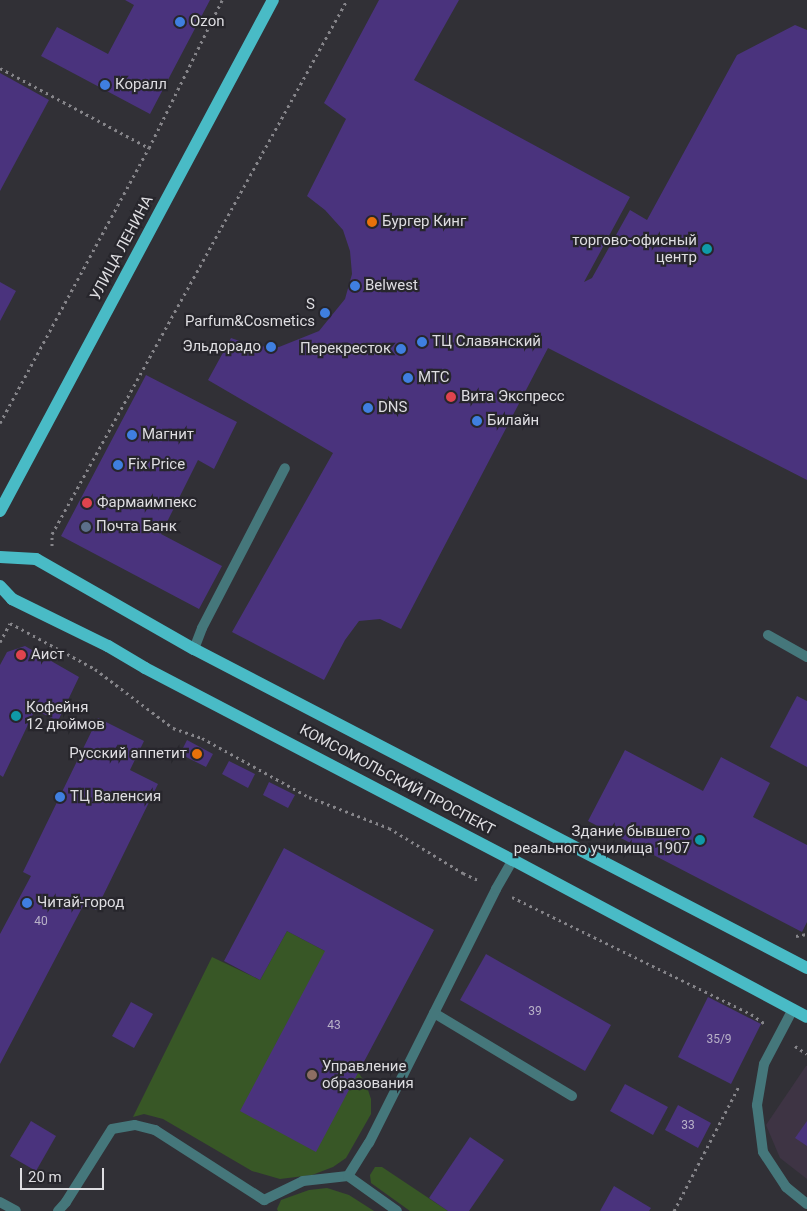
<!DOCTYPE html>
<meta charset="utf-8">
<style>
body{margin:0}
#map{position:relative;width:807px;height:1211px;overflow:hidden;background:#313036;font-family:Roboto,sans-serif}
div>[style]{position:absolute}
[style*='--x']{left:calc(var(--x)*1px);top:calc(var(--y)*1px);width:calc(var(--w)*1px);rotate:calc(var(--a)*1deg)}
.education>*{inset:0;background:#3e3444}
.green>*{inset:0;background:#385726}
.building>*{inset:0;background:#4a337d}
.path>*{height:3px;margin-top:-1.5px;transform-origin:0;background:repeating-linear-gradient(90deg,#86858a 0 2.5px,transparent 0 6.5px)}
.lane>*{height:10px;margin:-5px;padding:0 5px;transform-origin:5px;border-radius:5px;background:#45777b}
.primary>*{height:12px;margin:-6px;padding:0 6px;transform-origin:6px;border-radius:6px;background:#49bbc6}
.dots>*{width:14px;height:14px;translate:-50% -50%;box-sizing:border-box;border:2px solid #27262c;border-radius:50%}
span{translate:-50% -50%;white-space:nowrap;text-align:center;line-height:1.15;-webkit-text-stroke:4.5px #27262c;paint-order:stroke}
.number-label{font-size:12px;color:#b9b2c8}
.number-label span{-webkit-text-stroke-width:0}
.poi-label{font-size:15px;color:#dedde1}
.left{translate:0 -50%;text-align:left}
.right{translate:-100% -50%;text-align:right}
.street-label{font-size:15px;color:#dedde1}
.scale{position:absolute;left:20px;top:1168px;width:84px;height:22px;box-sizing:border-box;border:2px solid #dedde1;border-top:0;padding-left:6px;font-size:15px;line-height:18px;white-space:nowrap;color:#dedde1;-webkit-text-stroke:4px #27262c;paint-order:stroke}
</style>
<div id="map">
<div class="education">
<div style="clip-path:polygon(806px 1066px,807px 1066px,807px 1179px,780px 1158px,766px 1125px)"></div>
</div>
<div class="green">
<div style="clip-path:polygon(287px 931px,325px 951px,358px 1072px,366px 1084px,371px 1099px,371px 1114px,346px 1158px,333px 1167px,312px 1175px,280px 1179px,252px 1171px,163px 1119px,144px 1114px,133px 1117px,212px 957px,260px 980px)"></div>
<div style="clip-path:polygon(375px 1167px,382px 1167px,448px 1211px,410px 1211px,371px 1183px,370px 1175px)"></div>
<div style="clip-path:polygon(327px 1188px,349px 1195px,374px 1211px,278px 1211px,277px 1209px,281px 1200px,309px 1190px)"></div>
</div>
<div class="building">
<div style="clip-path:polygon(125px 0,210px 0,150px 114px,41px 56px,57px 27px,108px 54px,134px 5px)"></div>
<div style="clip-path:polygon(379px 0,459px 0,414px 80px,630px 197px,584px 282px,592px 278px,630px 210px,647px 220px,737px 55px,795px 25px,807px 30px,807px 480px,548px 348px,401px 629px,380px 619px,359px 621px,345px 640px,324px 680px,232px 632px,333px 453px,208px 380px,231px 338px,254px 346px,279px 347px,319px 331px,345px 299px,352px 274px,350px 251px,343px 230px,325px 210px,307px 196px,346px 119px,324px 103px)"></div>
<div style="clip-path:polygon(0 73px,49px 100px,0 191px)"></div>
<div style="clip-path:polygon(0 282px,16px 291px,0 321px)"></div>
<div style="clip-path:polygon(146px 375px,237px 422px,214px 469px,198px 460px,161px 534px,222px 566px,199px 609px,61px 536px)"></div>
<div style="clip-path:polygon(25px 646px,79px 677px,58px 721px,35px 710px,3px 777px,0 775px,0 665px,7px 652px)"></div>
<div style="clip-path:polygon(797px 696px,807px 701px,807px 767px,770px 747px)"></div>
<div style="clip-path:polygon(98px 718px,144px 741px,130px 770px,158px 784px,96px 910px,84px 904px,0 1064px,0 934px,31px 876px,23px 872px)"></div>
<div style="clip-path:polygon(187px 740px,213px 754px,206px 767px,180px 754px)"></div>
<div style="clip-path:polygon(625px 750px,703px 791px,721px 757px,770px 783px,753px 817px,807px 845px,807px 922px,802px 932px,588px 821px)"></div>
<div style="clip-path:polygon(229px 761px,255px 774px,248px 788px,222px 774px)"></div>
<div style="clip-path:polygon(269px 782px,295px 795px,288px 808px,263px 795px)"></div>
<div style="clip-path:polygon(284px 848px,434px 930px,316px 1152px,240px 1111px,325px 951px,287px 931px,260px 980px,224px 961px)"></div>
<div style="clip-path:polygon(486px 954px,611px 1025px,585px 1071px,460px 1000px)"></div>
<div style="clip-path:polygon(708px 997px,761px 1024px,731px 1084px,678px 1057px)"></div>
<div style="clip-path:polygon(131px 1002px,153px 1014px,134px 1048px,112px 1036px)"></div>
<div style="clip-path:polygon(625px 1084px,668px 1107px,653px 1135px,610px 1111px)"></div>
<div style="clip-path:polygon(678px 1105px,711px 1123px,698px 1148px,665px 1130px)"></div>
<div style="clip-path:polygon(31px 1121px,56px 1136px,36px 1171px,10px 1156px)"></div>
<div style="clip-path:polygon(807px 1121px,807px 1146px,795px 1138px)"></div>
<div style="clip-path:polygon(470px 1137px,504px 1160px,469px 1211px,448px 1211px,429px 1198px)"></div>
<div style="clip-path:polygon(614px 1186px,651px 1208px,649px 1211px,600px 1211px)"></div>
</div>
<div class="path">
<div style="--x:0;--y:68;--w:169;--a:28.2"></div>
<div style="--x:0;--y:423;--w:313;--a:-61.6"></div>
<div style="--x:149;--y:148;--w:165;--a:-63.7"></div>
<div style="--x:52;--y:546;--w:12;--a:-90"></div>
<div style="--x:52;--y:534;--w:610;--a:-61.08"></div>
<div style="--x:0;--y:642;--w:21;--a:-62"></div>
<div style="--x:10;--y:623;--w:97;--a:28.4"></div>
<div style="--x:95;--y:669;--w:98;--a:37.1"></div>
<div style="--x:173;--y:728;--w:31;--a:19"></div>
<div style="--x:202;--y:738;--w:122;--a:28.9"></div>
<div style="--x:309;--y:797;--w:86;--a:21.2"></div>
<div style="--x:389;--y:828;--w:87;--a:31.3"></div>
<div style="--x:463;--y:873;--w:19;--a:25"></div>
<div style="--x:512;--y:897;--w:266;--a:26.1"></div>
<div style="--x:751;--y:1014;--w:16;--a:35"></div>
<div style="--x:796;--y:936;--w:11;--a:-10"></div>
<div style="--x:795;--y:1046;--w:14;--a:34"></div>
<div style="--x:674;--y:1211;--w:141;--a:-62.5"></div>
</div>
<div class="lane">
<div style="--x:768;--y:635;--w:45;--a:29.4"></div>
<div style="--x:194;--y:649;--w:22;--a:-69"></div>
<div style="--x:202;--y:628;--w:180;--a:-62.6"></div>
<div style="--x:793;--y:1009;--w:62;--a:117.8"></div>
<div style="--x:764;--y:1064;--w:42;--a:99.7"></div>
<div style="--x:757;--y:1105;--w:47;--a:82.7"></div>
<div style="--x:763;--y:1152;--w:42;--a:56.7"></div>
<div style="--x:786;--y:1187;--w:27;--a:39"></div>
<div style="--x:434;--y:1013;--w:161;--a:31"></div>
<div style="--x:348;--y:1176;--w:60;--a:35.5"></div>
<div style="--x:0;--y:1202;--w:18;--a:29"></div>
<div style="--x:58;--y:1211;--w:12;--a:-48"></div>
<div style="--x:66;--y:1202;--w:86;--a:-57.8"></div>
<div style="--x:112;--y:1129;--w:23;--a:-10"></div>
<div style="--x:135;--y:1125;--w:21;--a:14"></div>
<div style="--x:155;--y:1130;--w:130;--a:32.7"></div>
<div style="--x:264;--y:1200;--w:43;--a:-26"></div>
<div style="--x:303;--y:1181;--w:45;--a:-6.3"></div>
<div style="--x:348;--y:1176;--w:39;--a:-58"></div>
<div style="--x:369;--y:1143;--w:284;--a:-63.4"></div>
<div style="--x:496;--y:889;--w:34;--a:-60"></div>
</div>
<div class="primary">
<div style="--x:0;--y:511;--w:579;--a:-61.89"></div>
<div style="--x:0;--y:557;--w:36;--a:3"></div>
<div style="--x:36;--y:559;--w:182;--a:29.7"></div>
<div style="--x:194;--y:649;--w:691;--a:27.49"></div>
<div style="--x:0;--y:586;--w:18;--a:47"></div>
<div style="--x:12;--y:599;--w:107;--a:26.1"></div>
<div style="--x:108;--y:646;--w:43;--a:30.7"></div>
<div style="--x:145;--y:668;--w:415;--a:27.6"></div>
<div style="--x:513;--y:860;--w:333;--a:28.1"></div>
</div>
<div class="dots">
<div style="left:180px;top:22px;background:#3f7fe0"></div>
<div style="left:105px;top:85px;background:#3f7fe0"></div>
<div style="left:372px;top:222px;background:#e8710a"></div>
<div style="left:707px;top:249px;background:#0f9aa8"></div>
<div style="left:355px;top:286px;background:#3f7fe0"></div>
<div style="left:325px;top:313px;background:#3f7fe0"></div>
<div style="left:422px;top:342px;background:#3f7fe0"></div>
<div style="left:271px;top:347px;background:#3f7fe0"></div>
<div style="left:401px;top:349px;background:#3f7fe0"></div>
<div style="left:408px;top:378px;background:#3f7fe0"></div>
<div style="left:451px;top:397px;background:#e0444e"></div>
<div style="left:368px;top:408px;background:#3f7fe0"></div>
<div style="left:477px;top:421px;background:#3f7fe0"></div>
<div style="left:132px;top:435px;background:#3f7fe0"></div>
<div style="left:118px;top:465px;background:#3f7fe0"></div>
<div style="left:87px;top:503px;background:#e0444e"></div>
<div style="left:86px;top:527px;background:#5c6f8a"></div>
<div style="left:21px;top:655px;background:#e0444e"></div>
<div style="left:16px;top:716px;background:#0f9aa8"></div>
<div style="left:197px;top:754px;background:#e8710a"></div>
<div style="left:60px;top:797px;background:#3f7fe0"></div>
<div style="left:700px;top:840px;background:#0f9aa8"></div>
<div style="left:27px;top:903px;background:#3f7fe0"></div>
<div style="left:312px;top:1075px;background:#8d6e63"></div>
</div>
<div class="number-label">
<span style="left:41px;top:922px">40</span>
<span style="left:535px;top:1012px">39</span>
<span style="left:334px;top:1026px">43</span>
<span style="left:719px;top:1040px">35/9</span>
<span style="left:688px;top:1126px">33</span>
</div>
<div class="poi-label">
<span class="left" style="left:190px;top:22px">Ozon</span>
<span class="left" style="left:115px;top:85px">Коралл</span>
<span class="left" style="left:382px;top:222px">Бургер Кинг</span>
<span class="right" style="left:697px;top:249px">торгово-офисный<br>центр</span>
<span class="left" style="left:365px;top:286px">Belwest</span>
<span class="right" style="left:315px;top:313px">S<br>Parfum&amp;Cosmetics</span>
<span class="left" style="left:432px;top:342px">ТЦ Славянский</span>
<span class="right" style="left:261px;top:347px">Эльдорадо</span>
<span class="right" style="left:391px;top:349px">Перекресток</span>
<span class="left" style="left:418px;top:378px">МТС</span>
<span class="left" style="left:461px;top:397px">Вита Экспресс</span>
<span class="left" style="left:378px;top:408px">DNS</span>
<span class="left" style="left:487px;top:421px">Билайн</span>
<span class="left" style="left:142px;top:435px">Магнит</span>
<span class="left" style="left:128px;top:465px">Fix Price</span>
<span class="left" style="left:97px;top:503px">Фармаимпекс</span>
<span class="left" style="left:96px;top:527px">Почта Банк</span>
<span class="left" style="left:31px;top:655px">Аист</span>
<span class="left" style="left:26px;top:716px">Кофейня<br>12 дюймов</span>
<span class="right" style="left:187px;top:754px">Русский аппетит</span>
<span class="left" style="left:70px;top:797px">ТЦ Валенсия</span>
<span class="right" style="left:690px;top:840px">Здание бывшего<br>реального училища 1907</span>
<span class="left" style="left:37px;top:903px">Читай-город</span>
<span class="left" style="left:322px;top:1075px">Управление<br>образования</span>
</div>
<div class="street-label">
<span style="left:122px;top:248px;rotate:-62deg">УЛИЦА ЛЕНИНА</span>
<span style="left:397px;top:780px;rotate:28deg">КОМСОМОЛЬСКИЙ ПРОСПЕКТ</span>
</div>
<div class="scale">20 m</div>
</div>
